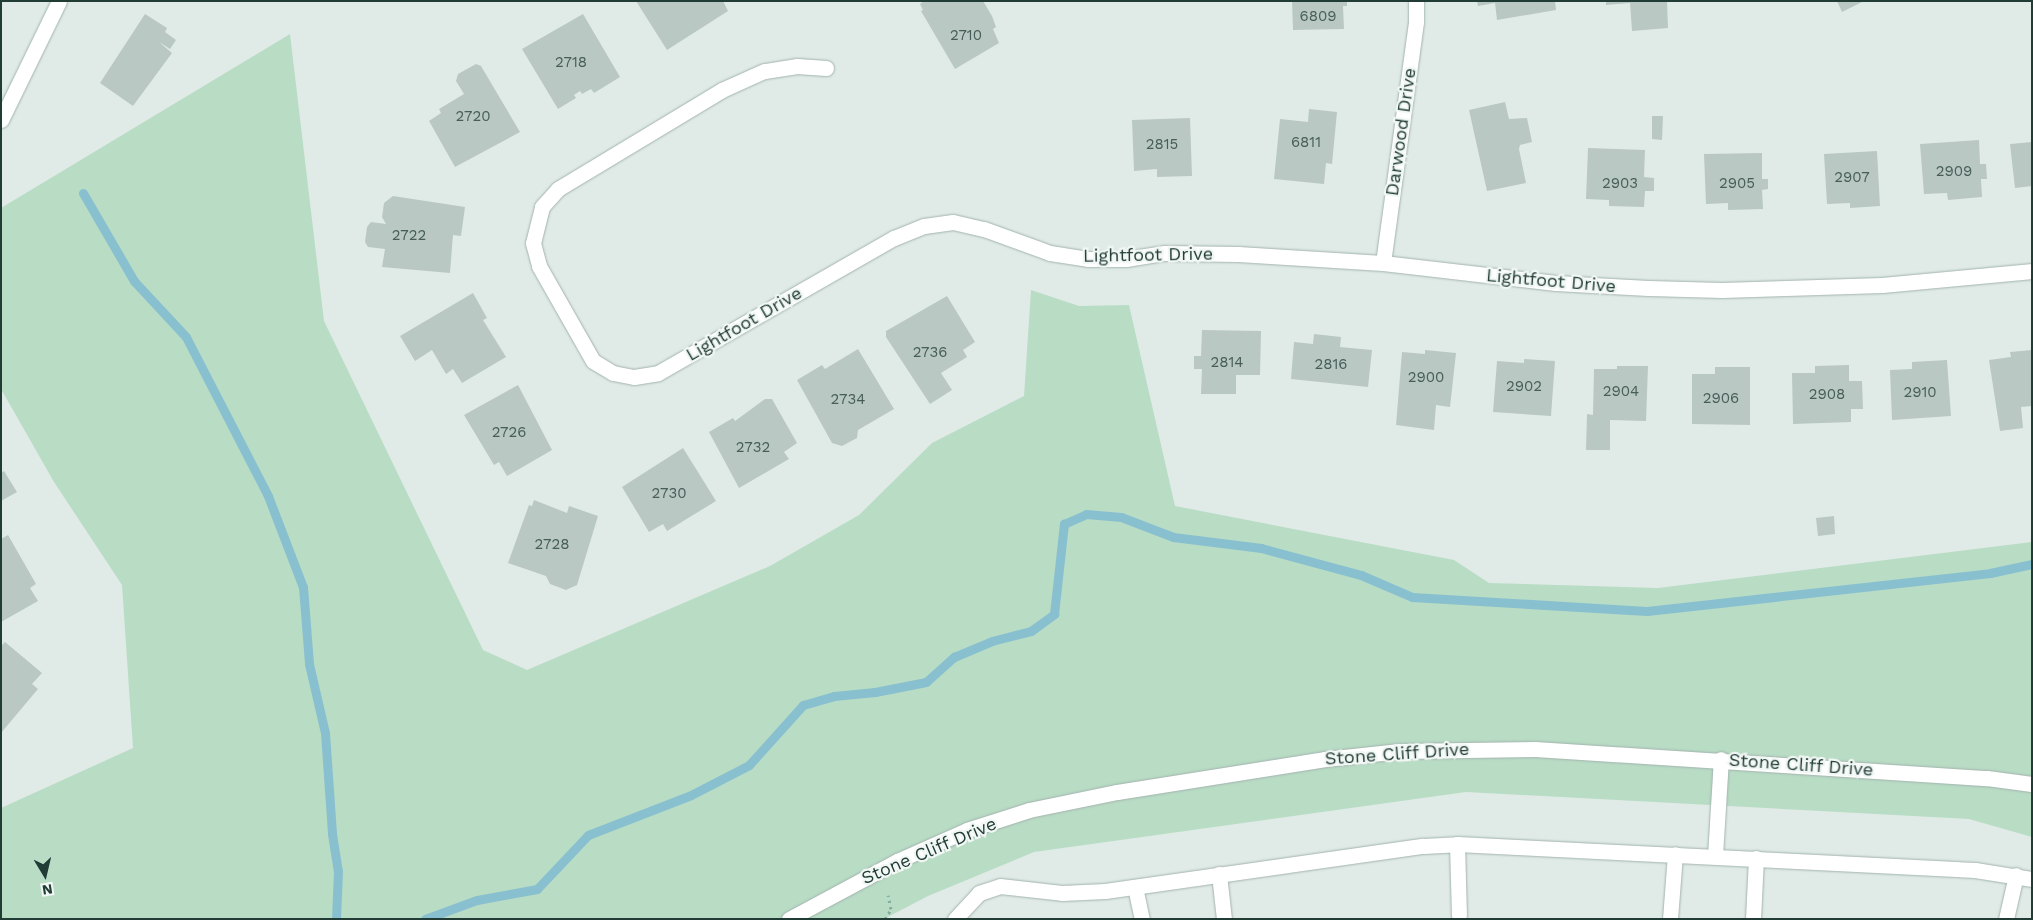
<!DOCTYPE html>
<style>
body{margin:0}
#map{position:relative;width:2033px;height:920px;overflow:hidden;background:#e0ebe7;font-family:"Work Sans",sans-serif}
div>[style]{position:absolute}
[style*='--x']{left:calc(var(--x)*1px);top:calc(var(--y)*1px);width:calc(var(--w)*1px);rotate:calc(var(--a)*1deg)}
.green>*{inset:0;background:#b9dcc5}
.stream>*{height:9px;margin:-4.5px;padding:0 4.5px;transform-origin:4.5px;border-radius:4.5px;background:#89c0cf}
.building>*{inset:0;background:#b9c8c3}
.path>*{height:3px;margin-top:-1.5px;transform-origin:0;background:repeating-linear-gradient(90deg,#81aea3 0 2.5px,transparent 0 6.5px)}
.roads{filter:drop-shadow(0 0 1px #a3b3ae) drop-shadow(0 0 1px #a3b3ae)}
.lane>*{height:15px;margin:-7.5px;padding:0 7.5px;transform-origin:7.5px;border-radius:7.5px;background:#fff}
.street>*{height:15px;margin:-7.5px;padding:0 7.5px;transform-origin:7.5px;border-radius:7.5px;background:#fff}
span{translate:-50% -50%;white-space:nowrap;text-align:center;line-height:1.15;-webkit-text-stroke:4.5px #f1f7f4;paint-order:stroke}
.number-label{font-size:15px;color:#475e58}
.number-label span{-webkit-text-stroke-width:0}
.street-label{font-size:18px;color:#213b35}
.frame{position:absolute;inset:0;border:2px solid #213b35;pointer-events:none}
.north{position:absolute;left:20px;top:850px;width:50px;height:50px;-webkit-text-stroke:4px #f1f7f4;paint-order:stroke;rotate:171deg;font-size:14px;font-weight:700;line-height:20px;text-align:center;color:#213b35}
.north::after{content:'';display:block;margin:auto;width:18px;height:22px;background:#213b35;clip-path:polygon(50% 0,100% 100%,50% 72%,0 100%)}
</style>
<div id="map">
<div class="green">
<div style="clip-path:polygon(290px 34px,324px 321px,483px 650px,527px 670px,770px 566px,859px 515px,932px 443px,1024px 396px,1031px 290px,1079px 306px,1129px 305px,1175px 506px,1454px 560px,1489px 583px,1658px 588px,2032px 542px,2032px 837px,1969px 819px,1466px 792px,1034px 852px,928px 896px,884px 919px,1px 919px,1px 808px,133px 748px,122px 585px,54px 482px,1px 389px,1px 208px)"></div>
</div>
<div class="stream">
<div style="--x:83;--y:193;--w:102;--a:59.9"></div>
<div style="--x:134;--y:281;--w:76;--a:47.1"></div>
<div style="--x:186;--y:337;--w:179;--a:62.7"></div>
<div style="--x:268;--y:496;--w:97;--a:69"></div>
<div style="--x:303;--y:587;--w:77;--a:85.5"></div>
<div style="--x:309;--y:664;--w:71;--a:76.9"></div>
<div style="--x:325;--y:733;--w:101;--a:86"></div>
<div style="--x:332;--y:834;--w:37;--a:81"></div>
<div style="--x:338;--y:871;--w:48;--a:92.4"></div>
<div style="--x:425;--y:919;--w:55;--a:-20.1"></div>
<div style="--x:477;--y:900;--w:61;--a:-10.4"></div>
<div style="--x:537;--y:889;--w:74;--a:-46.6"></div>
<div style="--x:588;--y:835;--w:110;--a:-21.2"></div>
<div style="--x:691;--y:795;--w:65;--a:-27.3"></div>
<div style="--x:749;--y:765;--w:81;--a:-48"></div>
<div style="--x:803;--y:705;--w:32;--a:-16"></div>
<div style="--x:834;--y:696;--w:41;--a:-5.6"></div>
<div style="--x:875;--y:692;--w:52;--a:-11.1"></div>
<div style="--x:926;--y:682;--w:38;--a:-42"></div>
<div style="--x:954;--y:657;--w:41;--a:-22.8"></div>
<div style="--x:992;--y:641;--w:40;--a:-14.4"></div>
<div style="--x:1031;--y:631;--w:29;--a:-36"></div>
<div style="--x:1054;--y:614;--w:91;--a:-83.7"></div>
<div style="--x:1064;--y:524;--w:24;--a:-24"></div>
<div style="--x:1086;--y:514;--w:35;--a:5"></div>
<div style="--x:1121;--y:517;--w:56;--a:21"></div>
<div style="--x:1173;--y:537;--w:89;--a:7.1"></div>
<div style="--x:1261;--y:548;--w:104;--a:15.1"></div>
<div style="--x:1361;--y:575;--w:56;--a:23.3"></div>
<div style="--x:1412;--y:597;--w:235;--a:3.4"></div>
<div style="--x:1647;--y:611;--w:345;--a:-6.3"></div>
<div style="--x:1990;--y:573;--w:43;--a:-12.1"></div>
</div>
<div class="building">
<div style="clip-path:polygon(636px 1px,723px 1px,728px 11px,667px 50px)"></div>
<div style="clip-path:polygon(924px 1px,983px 1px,992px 16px,996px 27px,993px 29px,999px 43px,955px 69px,921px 11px,923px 10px,920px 4px)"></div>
<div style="clip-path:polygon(1292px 1px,1347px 1px,1347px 6px,1343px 6px,1344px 29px,1293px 30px)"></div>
<div style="clip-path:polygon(1477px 1px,1555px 1px,1556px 10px,1497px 20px,1495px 3px,1478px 6px)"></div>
<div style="clip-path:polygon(1606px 1px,1667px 1px,1668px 28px,1632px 31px,1630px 3px,1606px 5px)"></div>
<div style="clip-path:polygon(1837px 1px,1864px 1px,1842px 12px)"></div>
<div style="clip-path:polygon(145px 14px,167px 28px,165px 32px,176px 40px,170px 49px,159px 42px,172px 53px,133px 106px,100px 83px)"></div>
<div style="clip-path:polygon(583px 14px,620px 77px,594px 93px,591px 89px,582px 94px,580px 91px,574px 95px,576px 98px,558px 109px,522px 49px)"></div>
<div style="clip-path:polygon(476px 64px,481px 66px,520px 132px,455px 167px,429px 121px,441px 113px,439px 109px,464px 94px,456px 81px,458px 74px)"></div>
<div style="clip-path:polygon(1505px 102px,1509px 119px,1527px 118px,1532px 142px,1520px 145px,1519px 149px,1526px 183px,1487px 191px,1469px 110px)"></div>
<div style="clip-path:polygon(1309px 109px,1337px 112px,1332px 164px,1326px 163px,1324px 184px,1274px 179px,1280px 119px,1308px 122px)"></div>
<div style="clip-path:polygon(1652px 116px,1663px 116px,1662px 140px,1652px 139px)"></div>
<div style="clip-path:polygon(1190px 118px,1192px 176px,1157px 177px,1157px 169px,1134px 171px,1132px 120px)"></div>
<div style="clip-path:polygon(1979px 140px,1980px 164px,1986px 164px,1987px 179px,1981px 179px,1982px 197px,1948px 200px,1947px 193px,1924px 194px,1920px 144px)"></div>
<div style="clip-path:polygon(2032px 142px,2032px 186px,2015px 188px,2010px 144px)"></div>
<div style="clip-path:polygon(1588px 148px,1645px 150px,1644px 177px,1654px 178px,1654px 191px,1645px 191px,1644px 207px,1609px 206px,1609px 200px,1586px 199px)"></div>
<div style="clip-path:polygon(1877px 151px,1880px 206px,1850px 208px,1850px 203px,1827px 204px,1824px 154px)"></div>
<div style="clip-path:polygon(1762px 153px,1762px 179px,1768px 179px,1768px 189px,1762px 190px,1763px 209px,1728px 210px,1728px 203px,1706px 204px,1704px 154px)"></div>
<div style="clip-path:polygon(393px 196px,465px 207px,461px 236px,453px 235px,450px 273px,382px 267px,385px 249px,368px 247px,365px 242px,367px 227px,371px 222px,386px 224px,382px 217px,384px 203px)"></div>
<div style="clip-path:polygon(473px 293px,487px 318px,483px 320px,506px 357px,462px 383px,453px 369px,446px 374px,432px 350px,415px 361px,400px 336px)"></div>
<div style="clip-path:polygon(947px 296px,975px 342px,963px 350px,967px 357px,941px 373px,952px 390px,930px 404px,886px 337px,886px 331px)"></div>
<div style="clip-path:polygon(1202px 330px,1261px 331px,1260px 375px,1236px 375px,1236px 394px,1201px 394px,1202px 369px,1194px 369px,1194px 356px,1201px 356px)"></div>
<div style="clip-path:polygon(1314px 334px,1341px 337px,1340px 347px,1372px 350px,1368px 387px,1291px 379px,1294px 342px,1313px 344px)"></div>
<div style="clip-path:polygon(858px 349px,894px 409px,858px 430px,857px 438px,842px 446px,832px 443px,797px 380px,822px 365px,825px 369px)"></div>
<div style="clip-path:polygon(1425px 350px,1456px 353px,1450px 407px,1436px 405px,1434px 430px,1396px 425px,1402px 352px,1425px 354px)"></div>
<div style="clip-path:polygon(2032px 350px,2032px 406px,2021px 407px,2023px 428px,2000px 431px,1989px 360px,2011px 357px,2010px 352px)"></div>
<div style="clip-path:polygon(1524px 359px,1555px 361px,1551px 416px,1493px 412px,1497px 361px,1524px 363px)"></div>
<div style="clip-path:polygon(1947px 360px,1951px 416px,1892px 420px,1890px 370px,1912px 369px,1912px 362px)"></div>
<div style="clip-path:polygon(1849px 365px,1849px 381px,1862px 381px,1863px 409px,1851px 409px,1851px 422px,1793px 424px,1792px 373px,1815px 373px,1815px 366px)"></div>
<div style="clip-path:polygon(1617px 366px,1648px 366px,1646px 421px,1610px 420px,1610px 450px,1586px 450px,1587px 414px,1593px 415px,1594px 369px,1617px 369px)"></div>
<div style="clip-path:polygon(1715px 367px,1750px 367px,1750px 425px,1692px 424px,1692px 374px,1715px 374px)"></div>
<div style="clip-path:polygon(518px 385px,552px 450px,507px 476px,499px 462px,494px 465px,464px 415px)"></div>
<div style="clip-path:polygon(765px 399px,772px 399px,797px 443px,784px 452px,789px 459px,739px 488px,709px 432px,733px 418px,735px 421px)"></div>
<div style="clip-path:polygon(683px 448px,716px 501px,667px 531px,663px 524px,649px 532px,622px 487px)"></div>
<div style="clip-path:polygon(4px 471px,17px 492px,1px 501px,1px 473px)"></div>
<div style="clip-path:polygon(534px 500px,567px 513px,569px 506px,598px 516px,577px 585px,566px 590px,550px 584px,546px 576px,508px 563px,529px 505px,532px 506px)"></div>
<div style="clip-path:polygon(1834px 516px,1835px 534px,1818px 536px,1816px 518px)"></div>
<div style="clip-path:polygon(8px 535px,36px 584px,30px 588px,38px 601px,1px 622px,1px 539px)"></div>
<div style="clip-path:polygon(5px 642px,42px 673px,32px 684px,38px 689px,1px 733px,1px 646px)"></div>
</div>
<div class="path">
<div style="--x:885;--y:919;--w:12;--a:-59"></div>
<div style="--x:891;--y:909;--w:14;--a:-102"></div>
</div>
<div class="roads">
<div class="lane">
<div style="--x:1457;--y:844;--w:71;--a:88.4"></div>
<div style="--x:1715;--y:856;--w:97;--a:-86.5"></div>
<div style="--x:1219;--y:874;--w:45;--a:83.7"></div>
<div style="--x:1135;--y:887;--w:33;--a:78"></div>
<div style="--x:955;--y:919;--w:35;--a:-47"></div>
<div style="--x:979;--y:893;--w:22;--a:-18"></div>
<div style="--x:1000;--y:886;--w:62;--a:6.4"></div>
<div style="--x:1062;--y:893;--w:43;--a:-2.7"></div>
<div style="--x:1105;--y:891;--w:321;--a:-8.1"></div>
<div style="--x:1423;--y:846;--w:34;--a:-3"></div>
<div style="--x:1457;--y:844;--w:519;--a:2.87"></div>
<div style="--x:1975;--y:870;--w:58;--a:9"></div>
<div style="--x:1670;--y:919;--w:65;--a:-85.6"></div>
<div style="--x:1753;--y:919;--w:61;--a:-87.2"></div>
<div style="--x:2006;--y:919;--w:45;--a:-77.2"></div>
</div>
<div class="street">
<div style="--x:826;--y:68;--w:29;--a:-176"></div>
<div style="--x:797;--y:66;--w:33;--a:171"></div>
<div style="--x:764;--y:71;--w:46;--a:155.7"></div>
<div style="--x:722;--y:90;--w:192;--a:148.9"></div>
<div style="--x:558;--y:189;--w:24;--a:132"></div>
<div style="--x:542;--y:207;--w:37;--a:104"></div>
<div style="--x:533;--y:243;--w:24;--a:75"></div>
<div style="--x:539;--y:266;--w:109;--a:60.4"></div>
<div style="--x:593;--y:361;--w:23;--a:31"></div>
<div style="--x:613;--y:373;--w:21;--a:11"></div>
<div style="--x:634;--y:377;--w:24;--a:-9"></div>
<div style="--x:658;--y:373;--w:272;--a:-29.8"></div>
<div style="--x:894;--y:238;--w:32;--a:-22"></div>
<div style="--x:924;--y:226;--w:29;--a:-8"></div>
<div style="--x:953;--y:222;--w:32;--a:13"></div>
<div style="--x:984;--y:229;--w:70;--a:20"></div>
<div style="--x:1050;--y:253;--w:38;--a:9"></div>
<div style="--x:1088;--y:259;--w:38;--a:0"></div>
<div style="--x:1126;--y:259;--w:39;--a:-9"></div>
<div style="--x:1165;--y:253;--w:73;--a:0.8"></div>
<div style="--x:1238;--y:254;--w:145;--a:3.6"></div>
<div style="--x:1383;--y:263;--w:174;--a:6.6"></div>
<div style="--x:1556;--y:283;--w:92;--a:3.1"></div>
<div style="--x:1648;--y:288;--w:74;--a:1.5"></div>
<div style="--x:1722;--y:290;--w:160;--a:-1.8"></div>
<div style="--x:1882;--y:285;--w:151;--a:-5.3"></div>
<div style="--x:1;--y:120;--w:132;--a:-64"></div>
<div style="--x:1383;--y:263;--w:243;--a:-82.2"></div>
<div style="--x:1416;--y:22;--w:21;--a:-90"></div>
<div style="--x:789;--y:919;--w:123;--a:-28.2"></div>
<div style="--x:897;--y:861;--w:77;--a:-23.9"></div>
<div style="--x:967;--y:830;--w:65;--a:-17.9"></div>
<div style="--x:1029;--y:810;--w:90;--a:-11.6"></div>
<div style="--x:1117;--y:792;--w:211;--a:-9"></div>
<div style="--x:1325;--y:759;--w:75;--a:-6.1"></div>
<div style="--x:1400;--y:751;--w:135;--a:-0.8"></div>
<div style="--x:1535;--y:749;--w:453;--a:3.7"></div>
<div style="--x:1987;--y:778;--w:45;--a:7.6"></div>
</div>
</div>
<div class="number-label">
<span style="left:1318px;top:17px">6809</span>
<span style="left:966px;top:36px">2710</span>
<span style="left:571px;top:63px">2718</span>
<span style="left:473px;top:117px">2720</span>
<span style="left:1306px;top:143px">6811</span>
<span style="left:1162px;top:145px">2815</span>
<span style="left:1954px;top:172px">2909</span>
<span style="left:1852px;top:178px">2907</span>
<span style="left:1620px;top:184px">2903</span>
<span style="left:1737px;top:184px">2905</span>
<span style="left:409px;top:236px">2722</span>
<span style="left:930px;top:353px">2736</span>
<span style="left:1227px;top:363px">2814</span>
<span style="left:1331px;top:365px">2816</span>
<span style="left:1426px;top:378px">2900</span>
<span style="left:1524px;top:387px">2902</span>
<span style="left:1621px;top:392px">2904</span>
<span style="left:1920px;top:393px">2910</span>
<span style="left:1827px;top:395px">2908</span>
<span style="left:1721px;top:399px">2906</span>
<span style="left:848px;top:400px">2734</span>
<span style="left:509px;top:433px">2726</span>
<span style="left:753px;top:448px">2732</span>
<span style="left:669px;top:494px">2730</span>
<span style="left:552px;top:545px">2728</span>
</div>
<div class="street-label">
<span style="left:1401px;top:132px;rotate:-82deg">Darwood Drive</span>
<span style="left:1148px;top:255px;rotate:-1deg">Lightfoot Drive</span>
<span style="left:1551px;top:281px;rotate:5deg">Lightfoot Drive</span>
<span style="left:744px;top:324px;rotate:-30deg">Lightfoot Drive</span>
<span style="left:1397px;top:754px;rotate:-4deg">Stone Cliff Drive</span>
<span style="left:1801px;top:765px;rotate:4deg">Stone Cliff Drive</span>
<span style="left:929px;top:851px;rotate:-23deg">Stone Cliff Drive</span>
</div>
<div class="frame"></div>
<div class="north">N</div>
</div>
